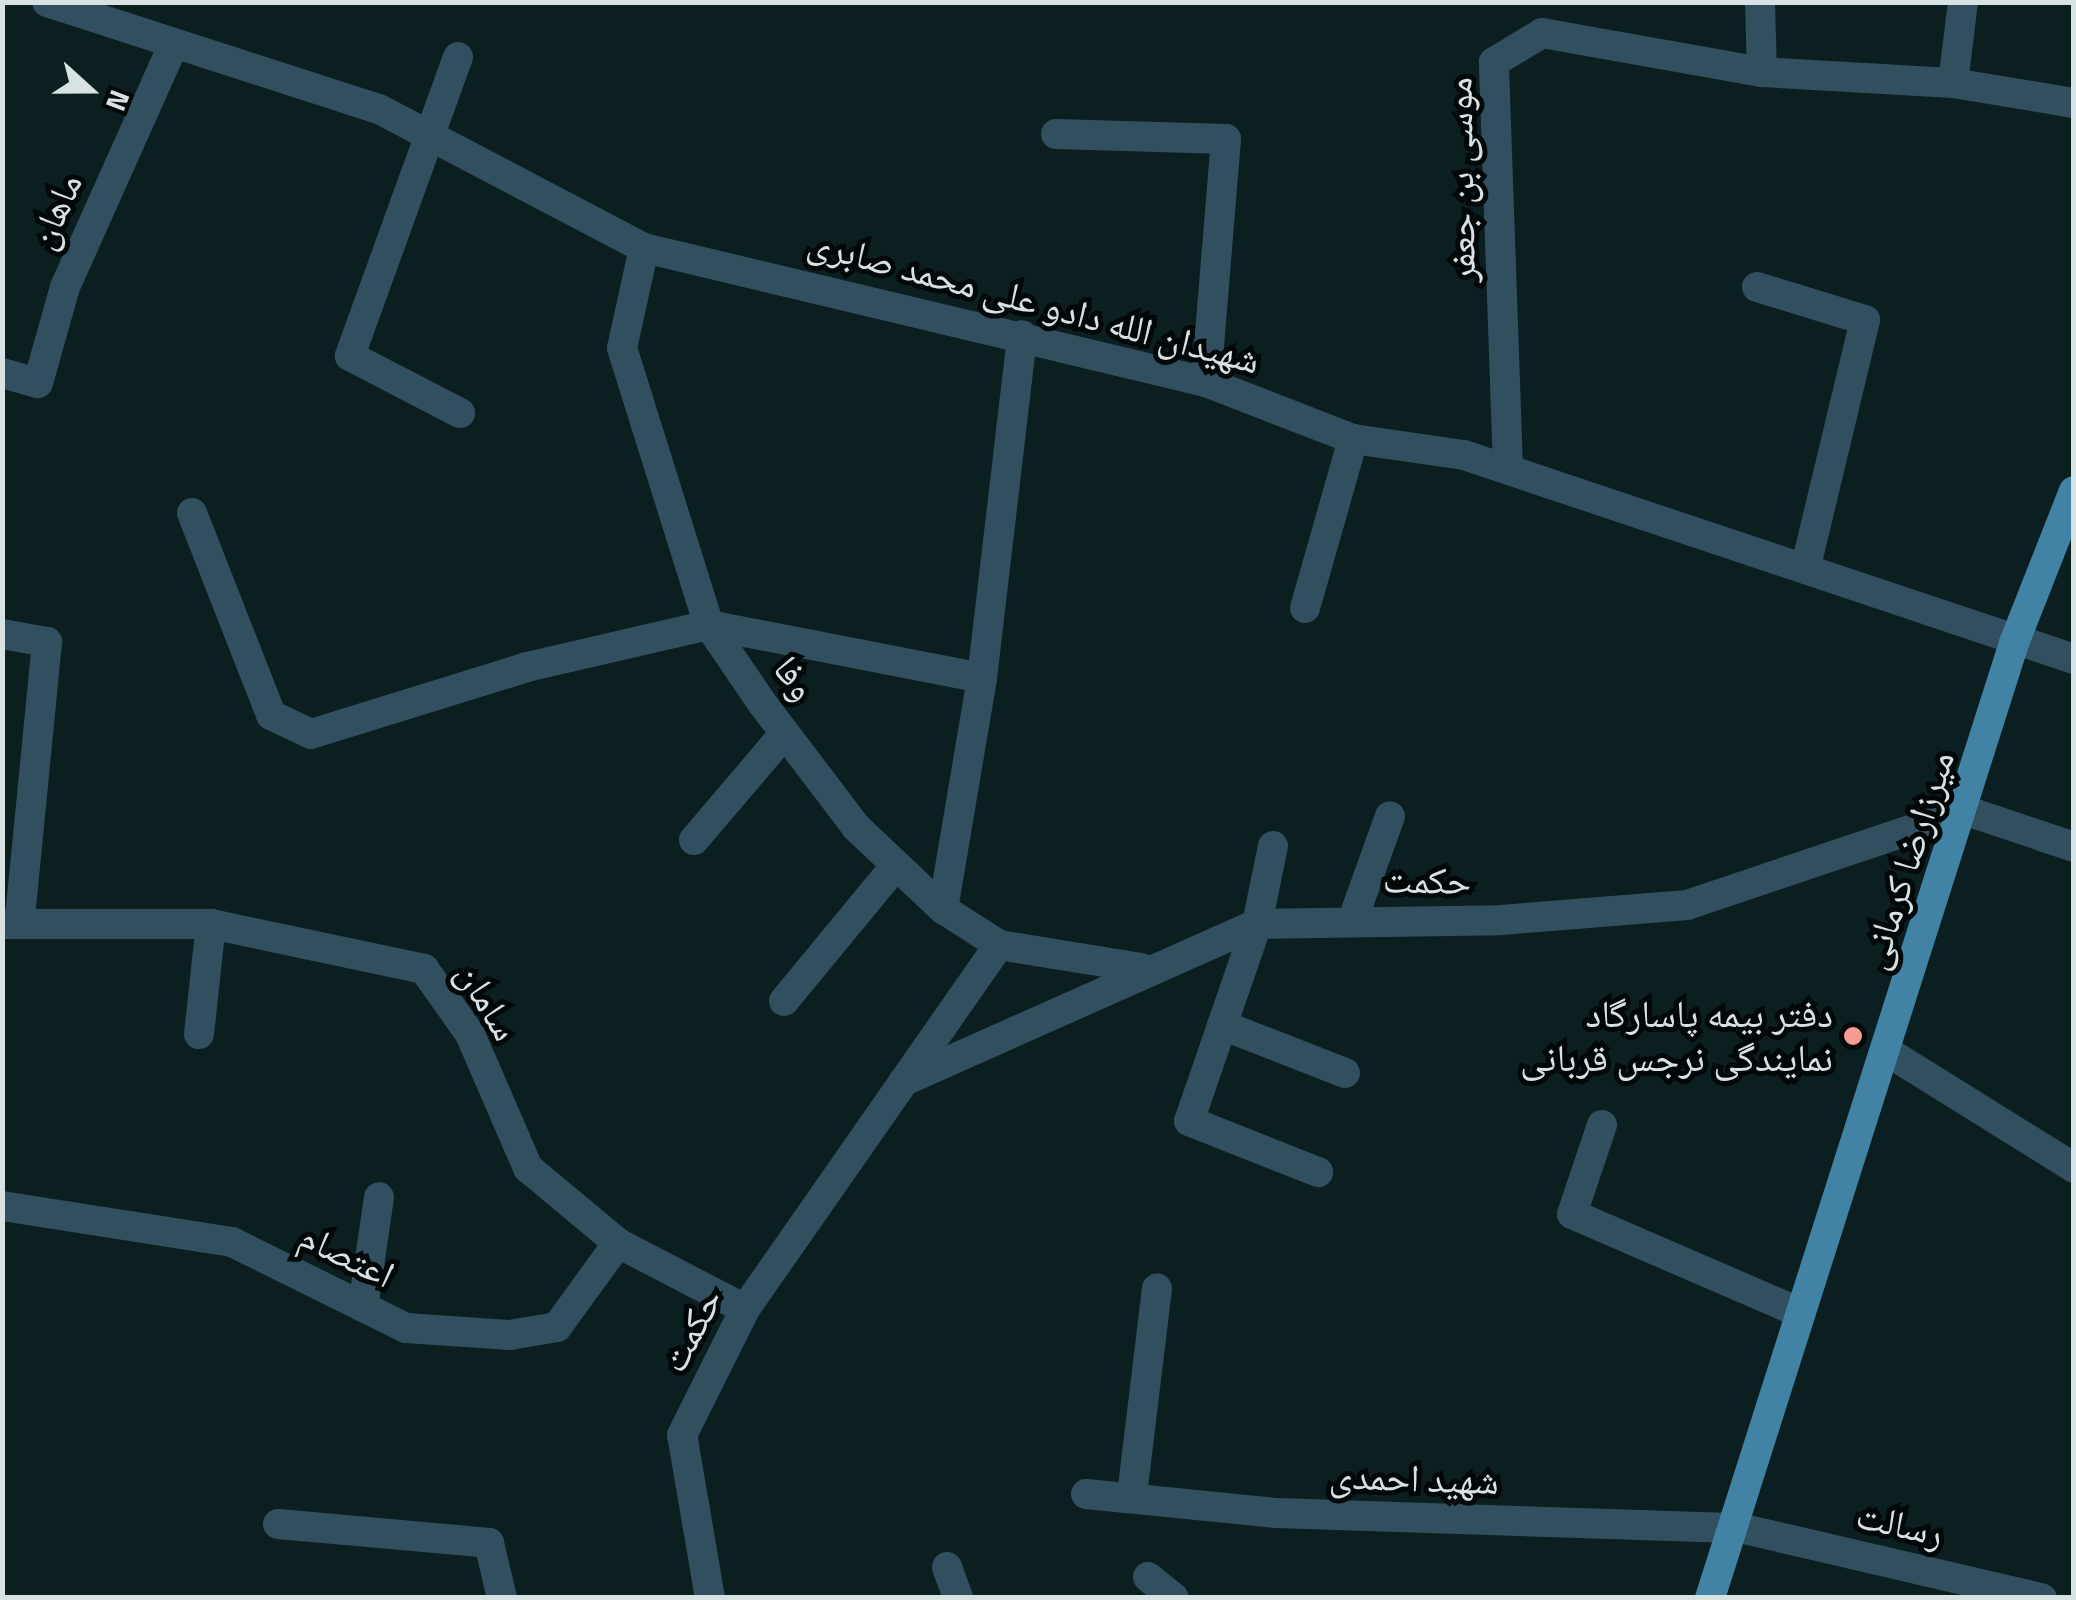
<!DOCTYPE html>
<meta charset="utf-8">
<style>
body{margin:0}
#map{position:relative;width:2076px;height:1600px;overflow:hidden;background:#0c1f20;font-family:"Titillium Web","Noto Naskh Arabic",sans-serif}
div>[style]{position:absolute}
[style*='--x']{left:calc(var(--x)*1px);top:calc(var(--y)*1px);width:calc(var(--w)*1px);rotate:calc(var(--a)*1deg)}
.minor>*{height:30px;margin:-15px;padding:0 15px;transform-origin:15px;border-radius:15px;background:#324f60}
.major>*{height:30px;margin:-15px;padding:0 15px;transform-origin:15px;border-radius:15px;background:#4282a5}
.dots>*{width:28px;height:28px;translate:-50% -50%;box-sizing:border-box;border:5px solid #020708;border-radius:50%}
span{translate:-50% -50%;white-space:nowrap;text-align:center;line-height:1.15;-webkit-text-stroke:10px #020708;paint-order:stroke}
.street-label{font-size:38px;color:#d7e3e3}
.poi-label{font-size:38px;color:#d7e3e3}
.right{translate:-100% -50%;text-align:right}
.frame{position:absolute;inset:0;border:5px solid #d7e3e3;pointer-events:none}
.north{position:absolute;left:40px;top:40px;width:100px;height:100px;-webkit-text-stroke:8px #020708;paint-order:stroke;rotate:111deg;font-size:28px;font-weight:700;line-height:40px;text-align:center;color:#d7e3e3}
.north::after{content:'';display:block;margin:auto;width:35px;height:45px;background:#d7e3e3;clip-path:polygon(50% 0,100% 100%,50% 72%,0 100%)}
</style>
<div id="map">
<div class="minor">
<div style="--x:47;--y:2;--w:349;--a:17.9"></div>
<div style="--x:379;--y:109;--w:299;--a:27.7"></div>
<div style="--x:644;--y:248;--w:578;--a:13.41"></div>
<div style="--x:1206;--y:382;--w:158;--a:21.2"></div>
<div style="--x:1353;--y:439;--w:112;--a:8.2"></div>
<div style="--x:1464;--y:455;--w:643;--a:18.49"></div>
<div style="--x:1760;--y:2;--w:70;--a:88.4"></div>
<div style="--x:458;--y:57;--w:318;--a:109.9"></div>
<div style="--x:350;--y:356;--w:124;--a:27.4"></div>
<div style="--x:1953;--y:83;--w:82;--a:-83"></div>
<div style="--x:1056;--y:134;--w:170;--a:1.7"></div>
<div style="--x:1226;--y:139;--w:244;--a:94.7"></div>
<div style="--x:644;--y:248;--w:102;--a:102.4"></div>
<div style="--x:622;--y:348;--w:290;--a:72.6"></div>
<div style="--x:709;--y:625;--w:94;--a:55.8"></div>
<div style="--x:762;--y:703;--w:156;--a:52.8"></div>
<div style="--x:856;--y:827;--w:120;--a:43.3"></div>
<div style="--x:943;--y:909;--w:67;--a:32.7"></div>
<div style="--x:999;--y:945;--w:144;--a:9.2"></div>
<div style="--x:1757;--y:287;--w:113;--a:17"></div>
<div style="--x:1865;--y:320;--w:256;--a:103.5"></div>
<div style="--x:2;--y:373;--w:37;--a:16"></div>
<div style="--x:38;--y:383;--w:100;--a:-74.3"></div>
<div style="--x:65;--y:287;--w:267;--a:-65.9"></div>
<div style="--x:1508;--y:468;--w:406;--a:-92"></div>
<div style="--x:1494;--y:62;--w:56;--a:-31.1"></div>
<div style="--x:1542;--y:33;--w:223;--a:10.1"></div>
<div style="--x:1762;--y:72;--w:191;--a:3.3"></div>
<div style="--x:1953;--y:83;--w:123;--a:9.4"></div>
<div style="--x:192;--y:513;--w:217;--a:68.6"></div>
<div style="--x:271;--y:715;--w:44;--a:25.4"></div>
<div style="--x:311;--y:734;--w:226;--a:-17.2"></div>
<div style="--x:527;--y:667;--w:187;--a:-13"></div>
<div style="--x:709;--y:625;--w:278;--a:11"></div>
<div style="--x:1305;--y:608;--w:176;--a:-74.1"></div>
<div style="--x:2;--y:634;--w:46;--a:10.1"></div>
<div style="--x:47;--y:642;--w:278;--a:95.6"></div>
<div style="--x:694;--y:840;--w:140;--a:-49.6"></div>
<div style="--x:1273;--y:846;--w:80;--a:101.6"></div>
<div style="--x:1257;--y:924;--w:208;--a:109"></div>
<div style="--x:1189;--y:1121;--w:139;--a:21.6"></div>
<div style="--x:943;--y:909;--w:234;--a:-80.4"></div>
<div style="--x:982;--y:678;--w:345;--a:-83.3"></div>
<div style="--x:1353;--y:919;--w:109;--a:-70.2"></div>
<div style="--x:2;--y:924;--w:209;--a:0"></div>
<div style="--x:211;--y:924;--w:218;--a:11.9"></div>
<div style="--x:424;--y:969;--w:80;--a:54.7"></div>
<div style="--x:470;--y:1034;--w:146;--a:66.6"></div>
<div style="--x:528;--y:1168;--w:117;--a:39.8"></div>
<div style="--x:618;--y:1243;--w:143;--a:27.5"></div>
<div style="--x:784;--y:1001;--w:176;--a:-50.5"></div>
<div style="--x:1222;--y:1025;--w:132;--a:21.3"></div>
<div style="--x:199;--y:1034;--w:111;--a:-83.8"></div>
<div style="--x:1888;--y:1052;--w:219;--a:31.9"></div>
<div style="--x:904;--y:1081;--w:386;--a:-24"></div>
<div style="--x:1257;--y:924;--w:244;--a:-0.9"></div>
<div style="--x:1501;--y:920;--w:187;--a:-4.6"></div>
<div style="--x:1687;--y:905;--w:295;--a:-18.6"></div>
<div style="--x:1967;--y:811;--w:113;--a:18.6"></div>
<div style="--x:1602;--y:1125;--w:94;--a:108.6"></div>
<div style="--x:1572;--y:1214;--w:249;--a:23.4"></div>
<div style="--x:2;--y:1206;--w:233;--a:8.9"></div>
<div style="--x:232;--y:1242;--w:194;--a:26.3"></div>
<div style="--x:406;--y:1328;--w:104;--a:3.9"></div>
<div style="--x:510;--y:1335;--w:48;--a:-9.7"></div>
<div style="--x:557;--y:1327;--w:104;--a:-54"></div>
<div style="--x:363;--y:1307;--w:111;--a:-81.7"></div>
<div style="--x:1086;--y:1494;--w:192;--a:5.7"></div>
<div style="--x:1277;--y:1513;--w:463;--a:1.9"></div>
<div style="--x:1740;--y:1528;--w:310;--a:13.1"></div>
<div style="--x:1132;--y:1495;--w:208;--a:-83.1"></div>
<div style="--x:278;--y:1524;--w:212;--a:5.1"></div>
<div style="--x:489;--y:1543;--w:57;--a:76.7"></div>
<div style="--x:947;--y:1567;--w:33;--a:70"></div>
<div style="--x:1148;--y:1577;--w:33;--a:39"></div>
<div style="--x:710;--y:1598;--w:165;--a:-99.7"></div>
<div style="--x:682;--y:1435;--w:141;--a:-63.4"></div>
<div style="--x:745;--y:1309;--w:444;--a:-55.1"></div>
</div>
<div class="major">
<div style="--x:1710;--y:1598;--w:1002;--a:-72.34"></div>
<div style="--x:2014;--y:643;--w:163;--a:-68.5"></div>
</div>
<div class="dots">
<div style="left:1853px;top:1036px;background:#f59c91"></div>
</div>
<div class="street-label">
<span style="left:1460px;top:180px;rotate:-91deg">موسی بن جعفر</span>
<span style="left:55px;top:211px;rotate:-66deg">ماهان</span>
<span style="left:1034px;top:301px;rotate:15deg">شهیدان الله دادو علی محمد صابری</span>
<span style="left:795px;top:678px;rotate:54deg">وفا</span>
<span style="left:1907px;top:860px;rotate:-72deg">میرزارضا کرمانی</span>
<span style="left:1427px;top:880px;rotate:1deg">حکمت</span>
<span style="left:488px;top:1001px;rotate:59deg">سامان</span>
<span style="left:347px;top:1255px;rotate:26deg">اعتصام</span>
<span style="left:691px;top:1330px;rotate:-62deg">حکمت</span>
<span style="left:1414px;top:1478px;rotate:2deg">شهید احمدی</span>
<span style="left:1900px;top:1524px;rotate:13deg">رسالت</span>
</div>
<div class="poi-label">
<span class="right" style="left:1833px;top:1036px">دفتر بیمه پاسارگاد<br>نمایندگی نرجس قربانی</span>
</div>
<div class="frame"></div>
<div class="north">N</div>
</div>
